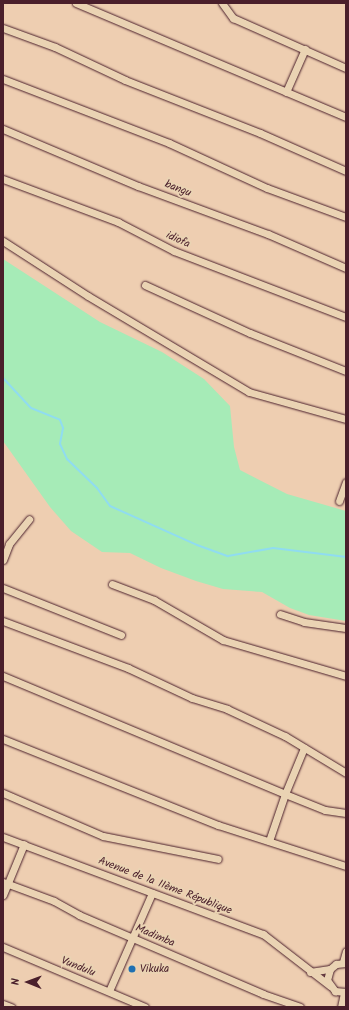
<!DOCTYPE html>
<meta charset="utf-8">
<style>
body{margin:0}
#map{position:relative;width:349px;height:1010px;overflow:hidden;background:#eeceb1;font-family:Kalam,sans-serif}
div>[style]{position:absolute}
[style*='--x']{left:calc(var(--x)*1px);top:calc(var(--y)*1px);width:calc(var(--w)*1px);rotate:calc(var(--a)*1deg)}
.green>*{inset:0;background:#a6ebb7}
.stream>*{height:2px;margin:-1px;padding:0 1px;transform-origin:1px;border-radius:1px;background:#90dcf0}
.roads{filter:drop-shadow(0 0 1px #4a1f2b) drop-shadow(0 0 1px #4a1f2b)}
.minor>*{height:7px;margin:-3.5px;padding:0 3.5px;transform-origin:3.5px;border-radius:3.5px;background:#ead3b3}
.dots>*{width:11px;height:11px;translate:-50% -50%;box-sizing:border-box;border:2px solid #ead3b3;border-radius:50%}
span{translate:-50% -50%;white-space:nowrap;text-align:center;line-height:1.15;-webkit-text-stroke:4px #ead3b3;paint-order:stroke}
.street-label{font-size:11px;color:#4a1f2b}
.poi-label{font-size:11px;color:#4a1f2b}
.left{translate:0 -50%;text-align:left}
.frame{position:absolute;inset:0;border:4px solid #4a1f2b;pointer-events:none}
.north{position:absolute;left:8px;top:962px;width:40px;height:40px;-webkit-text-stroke:3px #ead3b3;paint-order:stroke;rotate:271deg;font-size:11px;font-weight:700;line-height:16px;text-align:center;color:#4a1f2b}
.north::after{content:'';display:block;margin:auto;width:14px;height:18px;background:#4a1f2b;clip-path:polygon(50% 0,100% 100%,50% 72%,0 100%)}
</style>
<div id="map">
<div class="green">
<div style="clip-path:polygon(3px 259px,100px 322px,162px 352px,204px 379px,230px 406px,234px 447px,240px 470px,287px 494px,346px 511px,346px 621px,309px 615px,290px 608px,262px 592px,223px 589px,196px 581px,161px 568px,130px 553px,102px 552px,71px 531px,50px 507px,3px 441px)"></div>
</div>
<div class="stream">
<div style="--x:3;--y:378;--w:41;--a:47"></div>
<div style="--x:31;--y:408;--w:31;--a:22"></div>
<div style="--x:60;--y:420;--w:9;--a:69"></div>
<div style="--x:63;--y:428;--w:16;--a:101"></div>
<div style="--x:60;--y:444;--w:17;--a:65"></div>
<div style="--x:67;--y:459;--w:42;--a:44"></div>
<div style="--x:97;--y:488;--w:22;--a:54"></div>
<div style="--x:110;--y:506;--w:95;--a:24.1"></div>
<div style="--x:197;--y:545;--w:33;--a:20"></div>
<div style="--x:228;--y:556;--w:46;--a:-10.1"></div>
<div style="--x:273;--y:548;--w:74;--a:7"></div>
</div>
<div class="roads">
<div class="minor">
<div style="--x:76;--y:3;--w:293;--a:22.9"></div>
<div style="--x:222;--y:3;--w:19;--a:54"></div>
<div style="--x:233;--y:18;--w:124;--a:23.9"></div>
<div style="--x:3;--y:28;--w:55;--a:20.1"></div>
<div style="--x:55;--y:47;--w:77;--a:25.2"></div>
<div style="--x:125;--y:80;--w:145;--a:21.4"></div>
<div style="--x:260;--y:133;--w:94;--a:23.8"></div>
<div style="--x:3;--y:79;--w:178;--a:21.1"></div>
<div style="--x:169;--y:143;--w:108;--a:24.7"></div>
<div style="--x:267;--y:188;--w:84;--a:20.2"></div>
<div style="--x:286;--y:92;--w:47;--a:-66.2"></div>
<div style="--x:3;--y:129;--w:147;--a:22.9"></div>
<div style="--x:138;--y:186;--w:139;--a:20.3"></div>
<div style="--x:268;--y:234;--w:85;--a:23.6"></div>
<div style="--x:3;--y:179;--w:123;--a:20.5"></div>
<div style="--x:118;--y:222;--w:63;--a:27.4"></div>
<div style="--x:174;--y:251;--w:184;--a:21"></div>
<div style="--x:3;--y:241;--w:101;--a:32.9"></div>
<div style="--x:88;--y:296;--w:187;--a:30.8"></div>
<div style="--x:249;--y:392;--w:101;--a:15.6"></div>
<div style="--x:145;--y:285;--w:115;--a:24.6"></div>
<div style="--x:250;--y:333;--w:103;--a:21.6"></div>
<div style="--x:339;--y:501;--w:20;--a:-70"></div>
<div style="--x:3;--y:560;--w:17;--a:-69"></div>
<div style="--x:9;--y:544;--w:32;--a:-51"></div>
<div style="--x:112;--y:584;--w:45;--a:20.9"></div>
<div style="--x:154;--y:600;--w:80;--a:30.1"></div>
<div style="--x:223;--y:640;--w:128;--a:16.3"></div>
<div style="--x:3;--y:588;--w:127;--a:21.7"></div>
<div style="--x:280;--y:614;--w:25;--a:18"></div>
<div style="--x:304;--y:622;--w:42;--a:8.1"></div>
<div style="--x:3;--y:621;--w:134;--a:20.6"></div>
<div style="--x:128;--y:668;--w:71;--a:25.1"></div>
<div style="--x:192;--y:698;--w:37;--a:17"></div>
<div style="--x:227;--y:709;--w:64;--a:25"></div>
<div style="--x:285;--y:736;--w:71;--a:31.2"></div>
<div style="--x:3;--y:676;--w:306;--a:22.7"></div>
<div style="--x:285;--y:794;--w:43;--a:21.8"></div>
<div style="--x:325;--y:810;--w:21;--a:8"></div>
<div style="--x:3;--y:739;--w:232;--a:21.8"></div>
<div style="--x:218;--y:825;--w:134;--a:17.8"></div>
<div style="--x:3;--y:793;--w:109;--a:23.3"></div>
<div style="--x:103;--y:836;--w:117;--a:11.3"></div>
<div style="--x:3;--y:837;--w:278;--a:20.5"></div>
<div style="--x:263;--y:934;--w:85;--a:37.8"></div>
<div style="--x:269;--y:841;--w:50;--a:-71.2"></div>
<div style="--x:285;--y:794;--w:50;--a:-67.6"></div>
<div style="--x:3;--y:882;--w:54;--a:20.4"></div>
<div style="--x:54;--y:901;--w:29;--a:29"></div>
<div style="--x:79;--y:915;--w:200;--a:23.2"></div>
<div style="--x:263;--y:994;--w:39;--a:19"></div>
<div style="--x:3;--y:895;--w:55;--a:-67.6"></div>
<div style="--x:3;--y:947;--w:154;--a:22.9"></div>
<div style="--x:343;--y:962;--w:11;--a:-75"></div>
<div style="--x:346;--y:963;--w:10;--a:174"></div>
<div style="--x:336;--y:964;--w:8;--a:140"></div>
<div style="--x:330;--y:969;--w:11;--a:105"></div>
<div style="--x:327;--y:980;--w:14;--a:54"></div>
<div style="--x:335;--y:991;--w:11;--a:5"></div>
<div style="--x:310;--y:972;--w:20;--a:-9"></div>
<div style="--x:109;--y:991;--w:107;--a:-66.3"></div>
<div style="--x:3;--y:1004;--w:9;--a:21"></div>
<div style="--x:341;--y:1007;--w:14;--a:-78"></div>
</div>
</div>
<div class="dots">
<div style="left:132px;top:969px;background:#1f6fb2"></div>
</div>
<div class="street-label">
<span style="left:178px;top:189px;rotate:21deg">bangu</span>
<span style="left:178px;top:240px;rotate:24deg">idiofa</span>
<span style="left:165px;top:886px;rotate:21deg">Avenue de la IIème République</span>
<span style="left:155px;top:936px;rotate:23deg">Madimba</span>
<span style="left:78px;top:967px;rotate:22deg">Vundulu</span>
</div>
<div class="poi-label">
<span class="left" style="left:140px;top:969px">Vikuka</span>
</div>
<div class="frame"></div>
<div class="north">N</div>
</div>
